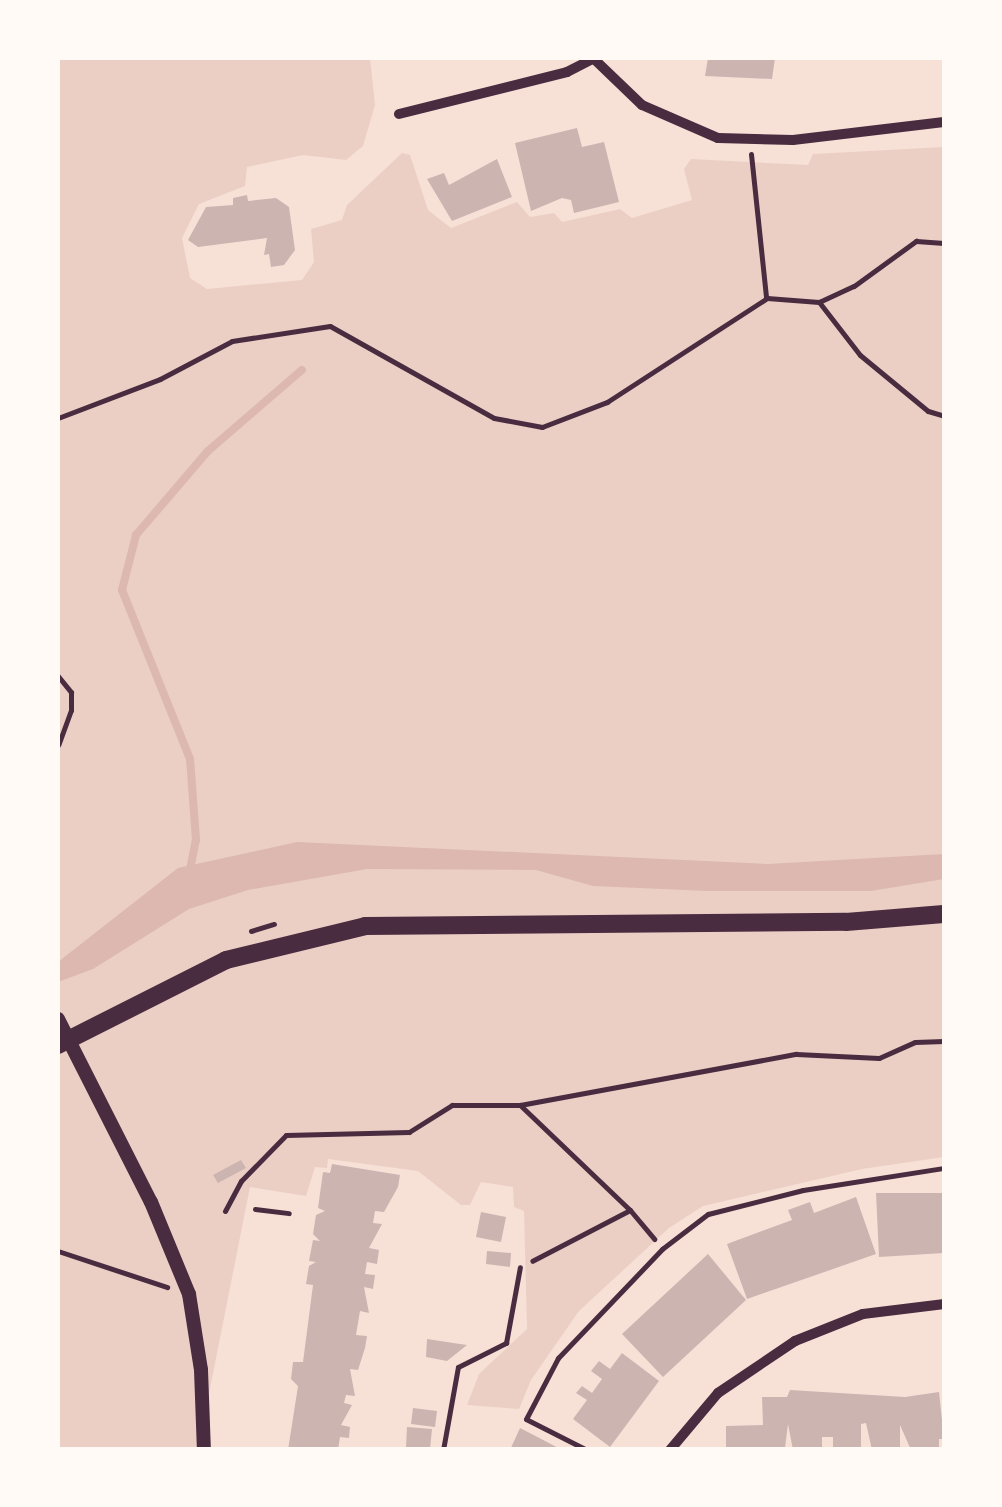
<!DOCTYPE html>
<style>
body{margin:0}
#map{position:relative;width:1002px;height:1507px;overflow:hidden;background:#f7e1d7;font-family:"Roboto Condensed",sans-serif}
div>[style]{position:absolute}
[style*='--x']{left:calc(var(--x)*1px);top:calc(var(--y)*1px);width:calc(var(--w)*1px);rotate:calc(var(--a)*1deg)}
.green>*{inset:0;background:#ebcfc5}
.water>*{inset:0;background:#dcb8b0}
.stream>*{height:8px;margin:-4px;padding:0 4px;transform-origin:4px;border-radius:4px;background:#dcb8b0}
.building>*{inset:0;background:#ccb4b1}
.path>*{height:5px;margin:-2.5px;padding:0 2.5px;transform-origin:2.5px;border-radius:2.5px;background:#4a2c40}
.service>*{height:5px;margin:-2.5px;padding:0 2.5px;transform-origin:2.5px;border-radius:2.5px;background:#4a2c40}
.minor>*{height:10px;margin:-5px;padding:0 5px;transform-origin:5px;border-radius:5px;background:#4a2c40}
.tertiary>*{height:14px;margin:-7px;padding:0 7px;transform-origin:7px;border-radius:7px;background:#4a2c40}
.primary>*{height:18px;margin:-9px;padding:0 9px;transform-origin:9px;border-radius:9px;background:#4a2c40}
span{translate:-50% -50%;white-space:nowrap;text-align:center;line-height:1.15;-webkit-text-stroke:10px #fffaf5;paint-order:stroke}
.frame{position:absolute;inset:0;border:60px solid #fffaf5;pointer-events:none}
</style>
<div id="map">
<div class="green">
<div style="clip-path:polygon(58px 58px,370px 58px,375px 105px,363px 146px,346px 160px,303px 155px,247px 167px,245px 186px,199px 204px,182px 238px,190px 278px,207px 289px,302px 280px,314px 262px,311px 229px,342px 220px,347px 205px,402px 153px,410px 155px,428px 210px,451px 228px,517px 202px,530px 217px,554px 213px,562px 222px,620px 209px,632px 218px,692px 200px,684px 169px,691px 159px,808px 165px,813px 154px,944px 147px,944px 1157px,862px 1169px,703px 1206px,669px 1228px,579px 1311px,531px 1380px,519px 1409px,467px 1405px,479px 1374px,527px 1329px,524px 1211px,514px 1207px,513px 1187px,481px 1182px,470px 1205px,461px 1205px,418px 1171px,328px 1159px,327px 1168px,315px 1167px,306px 1196px,250px 1187px,198px 1449px,58px 1449px)"></div>
</div>
<div class="water">
<div style="clip-path:polygon(297px 842px,768px 864px,944px 854px,944px 879px,871px 891px,708px 891px,593px 886px,536px 870px,367px 869px,248px 890px,189px 909px,93px 969px,58px 982px,58px 962px,178px 868px)"></div>
</div>
<div class="stream">
<div style="--x:189;--y:875;--w:36;--a:-79"></div>
<div style="--x:196;--y:840;--w:81;--a:-94.2"></div>
<div style="--x:190;--y:759;--w:182;--a:-111.9"></div>
<div style="--x:122;--y:590;--w:57;--a:-75.7"></div>
<div style="--x:136;--y:535;--w:111;--a:-49.4"></div>
<div style="--x:208;--y:451;--w:124;--a:-40.8"></div>
</div>
<div class="building">
<div style="clip-path:polygon(708px 58px,775px 58px,772px 79px,705px 76px)"></div>
<div style="clip-path:polygon(577px 128px,582px 147px,604px 142px,619px 202px,574px 213px,571px 200px,562px 198px,531px 211px,515px 143px)"></div>
<div style="clip-path:polygon(497px 159px,512px 197px,452px 221px,427px 179px,444px 173px,449px 185px)"></div>
<div style="clip-path:polygon(247px 195px,248px 201px,276px 198px,289px 207px,295px 250px,284px 265px,271px 267px,269px 254px,264px 255px,267px 238px,198px 247px,188px 240px,206px 207px,233px 205px,233px 198px)"></div>
<div style="clip-path:polygon(241px 1160px,246px 1168px,218px 1183px,213px 1175px)"></div>
<div style="clip-path:polygon(332px 1164px,400px 1175px,398px 1187px,384px 1212px,375px 1211px,373px 1223px,382px 1224px,369px 1248px,379px 1250px,377px 1264px,367px 1262px,365px 1274px,375px 1275px,373px 1289px,364px 1287px,369px 1313px,360px 1311px,356px 1335px,367px 1336px,365px 1348px,358px 1370px,350px 1369px,355px 1396px,346px 1395px,344px 1403px,352px 1405px,341px 1425px,350px 1427px,349px 1438px,340px 1437px,338px 1450px,288px 1450px,298px 1386px,291px 1379px,293px 1362px,303px 1362px,313px 1285px,306px 1284px,309px 1266px,316px 1262px,309px 1261px,313px 1240px,320px 1241px,313px 1234px,316px 1215px,325px 1211px,318px 1208px,323px 1172px,330px 1173px)"></div>
<div style="clip-path:polygon(876px 1193px,944px 1193px,944px 1253px,879px 1257px)"></div>
<div style="clip-path:polygon(856px 1197px,876px 1254px,747px 1299px,727px 1244px,792px 1220px,788px 1210px,810px 1202px,814px 1213px)"></div>
<div style="clip-path:polygon(481px 1212px,506px 1217px,501px 1242px,476px 1237px)"></div>
<div style="clip-path:polygon(487px 1251px,511px 1253px,510px 1267px,486px 1264px)"></div>
<div style="clip-path:polygon(708px 1254px,746px 1300px,663px 1377px,622px 1334px)"></div>
<div style="clip-path:polygon(427px 1339px,460px 1344px,467px 1345px,447px 1361px,426px 1357px)"></div>
<div style="clip-path:polygon(622px 1353px,659px 1381px,610px 1447px,573px 1419px,587px 1400px,576px 1393px,582px 1386px,592px 1393px,602px 1379px,591px 1371px,599px 1361px,610px 1369px)"></div>
<div style="clip-path:polygon(790px 1390px,905px 1397px,939px 1392px,944px 1439px,939px 1439px,939px 1450px,911px 1450px,900px 1425px,900px 1450px,872px 1450px,866px 1423px,861px 1424px,861px 1450px,833px 1450px,833px 1437px,822px 1437px,822px 1450px,793px 1450px,788px 1424px,785px 1448px,726px 1450px,726px 1426px,763px 1425px,762px 1397px,787px 1397px)"></div>
<div style="clip-path:polygon(413px 1408px,437px 1411px,435px 1427px,411px 1424px)"></div>
<div style="clip-path:polygon(407px 1427px,432px 1429px,430px 1449px,406px 1447px)"></div>
<div style="clip-path:polygon(520px 1428px,547px 1442px,562px 1450px,510px 1450px)"></div>
</div>
<div class="path">
<div style="--x:751;--y:154;--w:144;--a:84"></div>
<div style="--x:819;--y:302;--w:38;--a:-25"></div>
<div style="--x:854;--y:286;--w:77;--a:-36"></div>
<div style="--x:916;--y:241;--w:28;--a:4"></div>
<div style="--x:58;--y:418;--w:109;--a:-20.9"></div>
<div style="--x:160;--y:379;--w:81;--a:-27.8"></div>
<div style="--x:232;--y:341;--w:99;--a:-8.7"></div>
<div style="--x:330;--y:326;--w:188;--a:29.3"></div>
<div style="--x:494;--y:418;--w:49;--a:10.6"></div>
<div style="--x:542;--y:427;--w:70;--a:-21"></div>
<div style="--x:607;--y:402;--w:191;--a:-33"></div>
<div style="--x:767;--y:298;--w:52;--a:4.4"></div>
<div style="--x:819;--y:302;--w:67;--a:52.3"></div>
<div style="--x:860;--y:355;--w:88;--a:39.5"></div>
<div style="--x:928;--y:411;--w:17;--a:17"></div>
<div style="--x:58;--y:676;--w:21;--a:51"></div>
<div style="--x:71;--y:692;--w:18;--a:90"></div>
<div style="--x:71;--y:710;--w:37;--a:110"></div>
<div style="--x:251;--y:931;--w:24;--a:-17"></div>
<div style="--x:520;--y:1105;--w:152;--a:43.7"></div>
<div style="--x:630;--y:1210;--w:110;--a:152.5"></div>
<div style="--x:255;--y:1209;--w:34;--a:7"></div>
<div style="--x:630;--y:1210;--w:38;--a:50"></div>
<div style="--x:225;--y:1211;--w:34;--a:-62"></div>
<div style="--x:241;--y:1181;--w:64;--a:-45.6"></div>
<div style="--x:286;--y:1135;--w:123;--a:-1.4"></div>
<div style="--x:409;--y:1132;--w:51;--a:-32.1"></div>
<div style="--x:452;--y:1105;--w:68;--a:0"></div>
<div style="--x:520;--y:1105;--w:281;--a:-10.5"></div>
<div style="--x:796;--y:1054;--w:83;--a:2.8"></div>
<div style="--x:879;--y:1058;--w:39;--a:-24"></div>
<div style="--x:915;--y:1042;--w:29;--a:-2"></div>
<div style="--x:58;--y:1251;--w:115;--a:18.3"></div>
</div>
<div class="service">
<div style="--x:443;--y:1450;--w:84;--a:-79.8"></div>
<div style="--x:458;--y:1367;--w:54;--a:-26.6"></div>
<div style="--x:506;--y:1343;--w:77;--a:-79.6"></div>
<div style="--x:587;--y:1450;--w:68;--a:-153.1"></div>
<div style="--x:526;--y:1419;--w:69;--a:-62.3"></div>
<div style="--x:558;--y:1358;--w:151;--a:-46.3"></div>
<div style="--x:662;--y:1249;--w:58;--a:-37.3"></div>
<div style="--x:708;--y:1214;--w:98;--a:-14.2"></div>
<div style="--x:803;--y:1190;--w:143;--a:-8.9"></div>
</div>
<div class="minor">
<div style="--x:593;--y:58;--w:68;--a:43.8"></div>
<div style="--x:642;--y:105;--w:83;--a:23.5"></div>
<div style="--x:718;--y:138;--w:75;--a:1.5"></div>
<div style="--x:793;--y:140;--w:152;--a:-6.8"></div>
<div style="--x:399;--y:114;--w:173;--a:-14"></div>
<div style="--x:567;--y:72;--w:30;--a:-27"></div>
<div style="--x:670;--y:1450;--w:75;--a:-49.9"></div>
<div style="--x:718;--y:1393;--w:93;--a:-34"></div>
<div style="--x:795;--y:1341;--w:73;--a:-21.7"></div>
<div style="--x:863;--y:1314;--w:82;--a:-7"></div>
</div>
<div class="tertiary">
<div style="--x:58;--y:1019;--w:205;--a:63.1"></div>
<div style="--x:151;--y:1202;--w:100;--a:67.6"></div>
<div style="--x:189;--y:1294;--w:77;--a:81"></div>
<div style="--x:201;--y:1370;--w:80;--a:87.9"></div>
</div>
<div class="primary">
<div style="--x:58;--y:1045;--w:188;--a:-26.8"></div>
<div style="--x:226;--y:960;--w:143;--a:-13.7"></div>
<div style="--x:365;--y:926;--w:481;--a:-0.5"></div>
<div style="--x:846;--y:922;--w:98;--a:-4.7"></div>
</div>
<div class="frame"></div>
</div>
